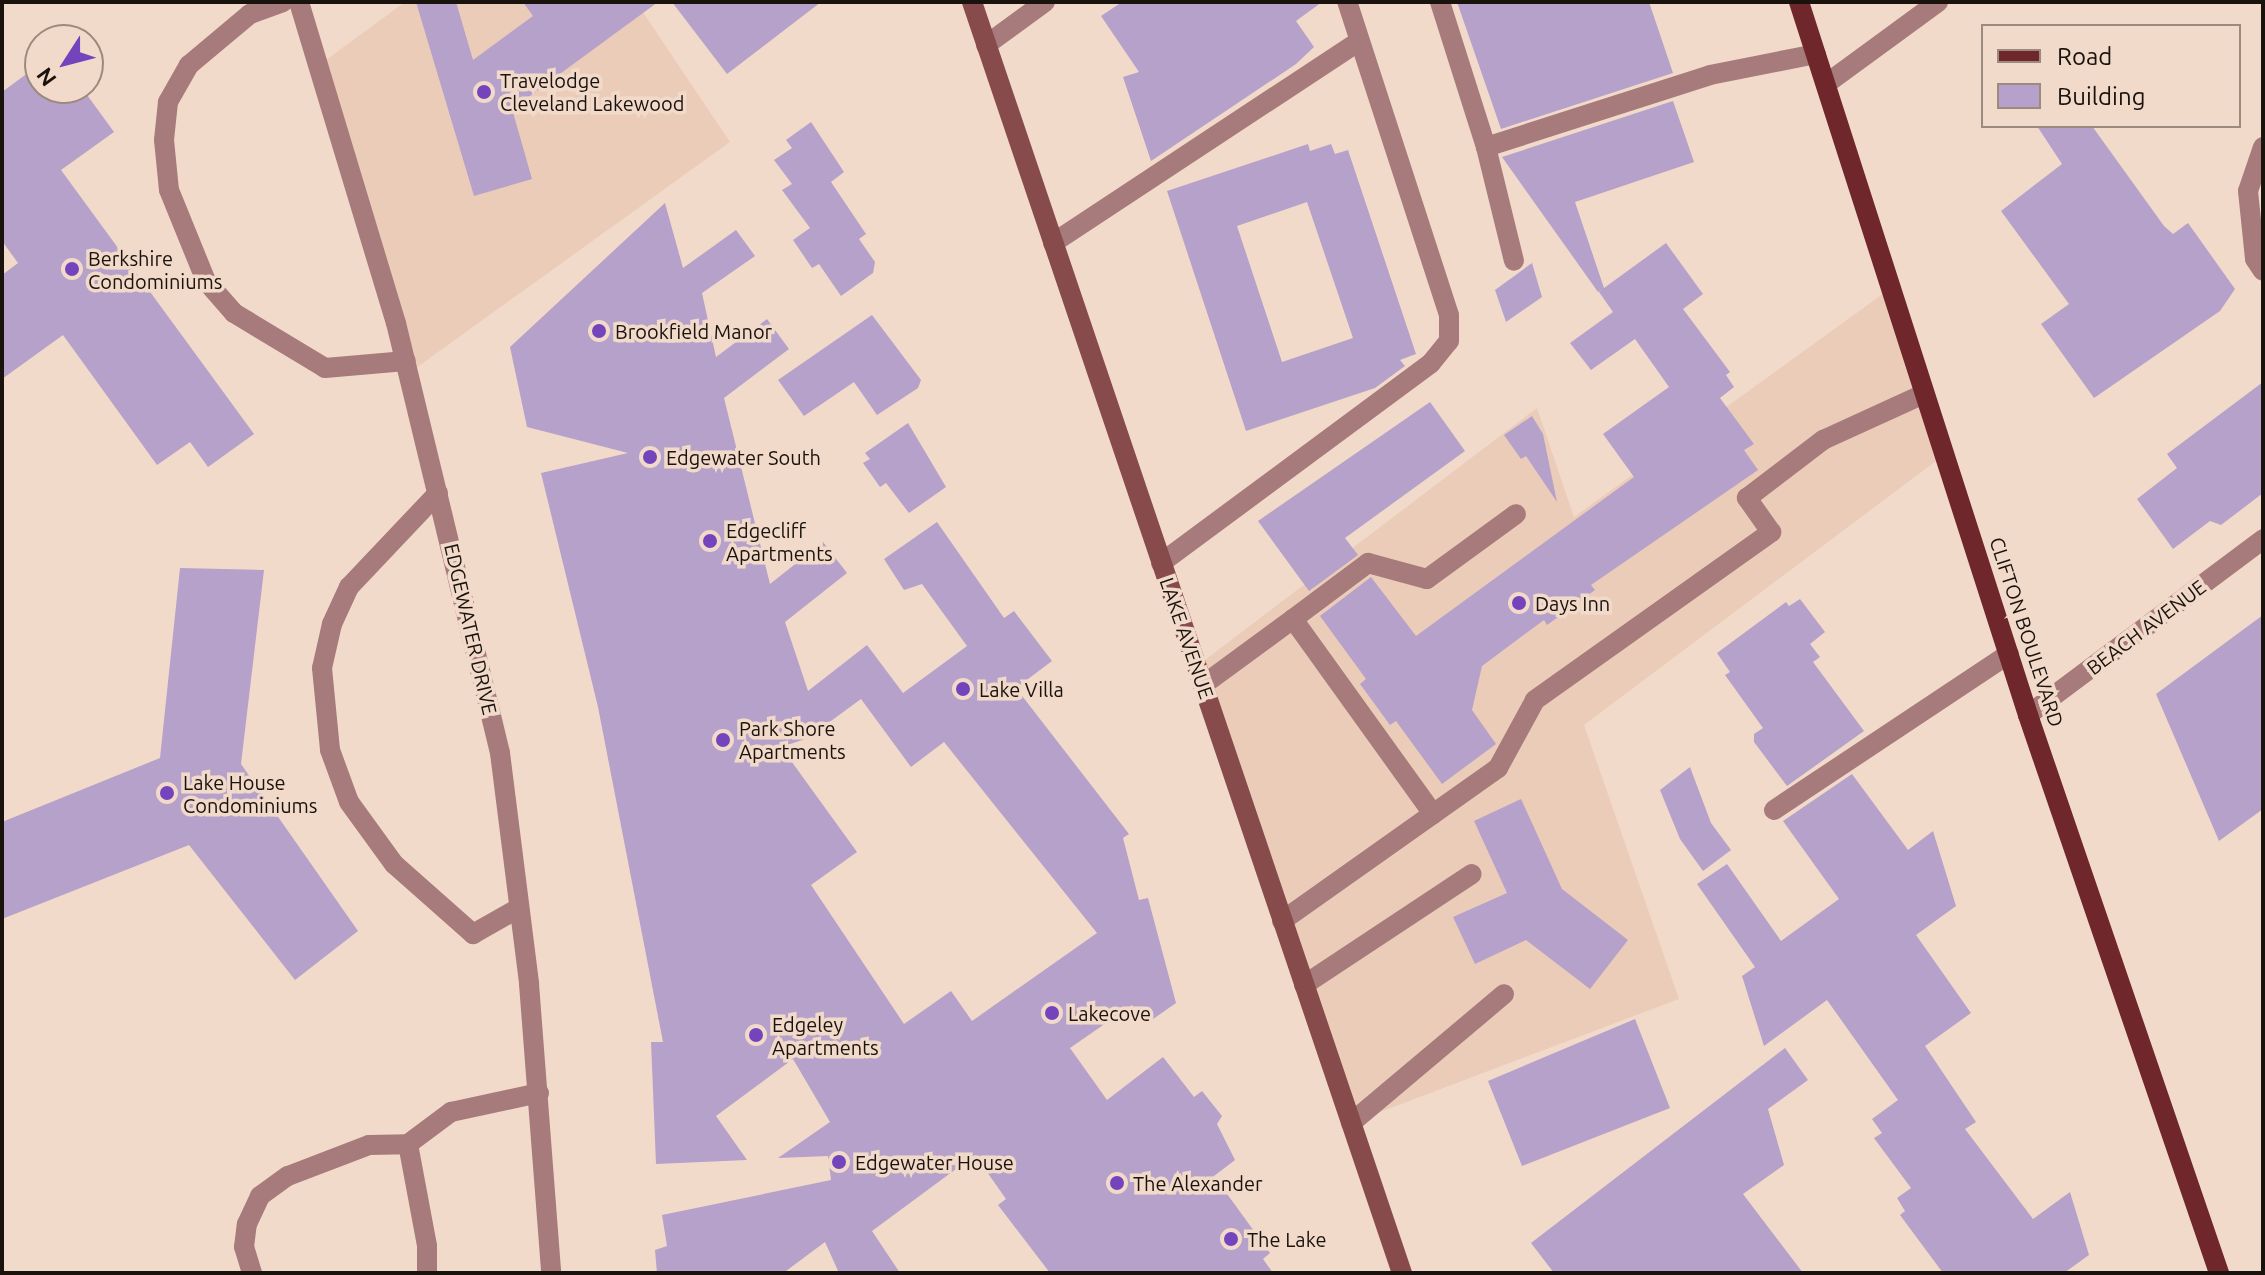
<!DOCTYPE html>
<style>
body{margin:0}
#map{position:relative;width:2265px;height:1275px;overflow:hidden;background:#f2daca;font-family:Ubuntu,sans-serif}
div>[style]{position:absolute}
[style*='--x']{left:calc(var(--x)*1px);top:calc(var(--y)*1px);width:calc(var(--w)*1px);rotate:calc(var(--a)*1deg)}
.built>*{inset:0;background:#ebccb8}
.building>*{inset:0;background:#b5a1c9}
.lane>*{height:20px;margin:-10px;padding:0 10px;transform-origin:10px;border-radius:10px;background:#a77b7b}
.street>*{height:20px;margin:-10px;padding:0 10px;transform-origin:10px;border-radius:10px;background:#a77b7b}
.secondary>*{height:20px;margin:-10px;padding:0 10px;transform-origin:10px;border-radius:10px;background:#884b4b}
.primary>*{height:20px;margin:-10px;padding:0 10px;transform-origin:10px;border-radius:10px;background:#6f272b}
.dots>*{width:22px;height:22px;translate:-50% -50%;box-sizing:border-box;border:4px solid #f2daca;border-radius:50%}
span{translate:-50% -50%;white-space:nowrap;text-align:center;line-height:1.15;-webkit-text-stroke:7px #f2daca;paint-order:stroke}
.poi-label{font-size:20px;color:#1a120d}
.left{translate:0 -50%;text-align:left}
.street-label{font-size:20px;color:#1a120d}
.frame{position:absolute;inset:0;border:4px solid #1a120d;pointer-events:none}
.legend{position:absolute;left:1981px;top:24px;width:260px;height:104px;box-sizing:border-box;background:#f2daca;border:2px solid #9c8a7e;margin:0;padding:10px 14px;list-style:none;font-size:24px;color:#1a120d}
.legend li{display:flex;align-items:center;gap:16px;height:40px}
.legend b{width:40px;border:2px solid #9c8a7e}
.north{position:absolute;left:24px;top:24px;width:80px;height:80px;box-sizing:border-box;background:#f2daca;border:2px solid #9c8a7e;border-radius:50%;rotate:234deg;font-size:22px;font-weight:700;line-height:32px;text-align:center;color:#1a120d}
.north::after{content:'';display:block;margin:auto;width:28px;height:36px;background:#7344bc;clip-path:polygon(50% 0,100% 100%,50% 72%,0 100%)}
</style>
<div id="map">
<div class="built">
<div style="clip-path:polygon(405px 2px,636px 2px,730px 142px,409px 373px,319px 65px)"></div>
<div style="clip-path:polygon(1891px 288px,1944px 455px,1584px 725px,1679px 999px,1351px 1123px,1197px 666px,1537px 408px,1574px 517px)"></div>
</div>
<div class="building">
<div style="clip-path:polygon(416px 2px,456px 2px,473px 60px,533px 16px,523px 2px,658px 2px,512px 109px,532px 179px,474px 196px)"></div>
<div style="clip-path:polygon(672px 2px,821px 2px,727px 74px)"></div>
<div style="clip-path:polygon(1122px 2px,1322px 2px,1296px 21px,1314px 47px,1296px 64px,1151px 161px,1123px 77px,1139px 72px,1101px 16px)"></div>
<div style="clip-path:polygon(1457px 2px,1649px 2px,1673px 73px,1501px 129px)"></div>
<div style="clip-path:polygon(40px 64px,40px 88px,82px 88px,114px 132px,61px 170px,254px 434px,208px 467px,190px 442px,157px 465px,63px 335px,2px 379px,2px 275px,18px 263px,2px 241px,2px 92px)"></div>
<div style="clip-path:polygon(1673px 101px,1694px 162px,1575px 202px,1604px 288px,1666px 243px,1703px 294px,1683px 309px,1730px 372px,1726px 375px,1734px 387px,1720px 398px,1754px 444px,1744px 450px,1758px 470px,1591px 585px,1595px 590px,1547px 625px,1544px 620px,1482px 666px,1472px 710px,1496px 744px,1442px 784px,1396px 721px,1390px 725px,1360px 684px,1366px 679px,1320px 616px,1371px 577px,1416px 636px,1634px 477px,1603px 434px,1669px 387px,1635px 339px,1591px 370px,1570px 343px,1613px 312px,1599px 292px,1602px 290px,1598px 292px,1502px 157px)"></div>
<div style="clip-path:polygon(811px 122px,844px 172px,831px 182px,866px 234px,859px 239px,875px 262px,873px 273px,841px 296px,819px 264px,812px 268px,793px 240px,810px 228px,782px 190px,792px 184px,774px 160px,792px 148px,786px 140px)"></div>
<div style="clip-path:polygon(2037px 126px,2092px 126px,2164px 226px,2173px 234px,2188px 223px,2235px 289px,2220px 311px,2094px 398px,2041px 324px,2069px 304px,2001px 211px,2062px 164px)"></div>
<div style="clip-path:polygon(evenodd,1308px 144px,1310px 151px,1331px 144px,1335px 154px,1348px 150px,1416px 354px,1400px 360px,1405px 366px,1375px 388px,1246px 431px,1167px 191px,1308px 144px,1307px 202px,1353px 338px,1282px 362px,1237px 226px,1307px 202px)"></div>
<div style="clip-path:polygon(evenodd,665px 203px,683px 268px,736px 230px,755px 256px,702px 293px,716px 357px,767px 319px,789px 349px,724px 398px,770px 584px,823px 542px,847px 573px,785px 622px,808px 691px,867px 645px,903px 693px,967px 646px,922px 584px,904px 590px,884px 559px,937px 522px,1004px 618px,1014px 611px,1052px 661px,1016px 688px,1129px 834px,1123px 838px,1139px 900px,1148px 898px,1176px 1003px,1146px 1024px,1132px 1005px,1070px 1048px,1107px 1100px,1163px 1057px,1194px 1097px,1202px 1091px,1222px 1116px,1217px 1124px,1235px 1160px,1214px 1176px,1270px 1253px,1263px 1259px,1273px 1273px,1050px 1273px,998px 1205px,1006px 1199px,975px 1155px,872px 1231px,900px 1273px,839px 1273px,825px 1242px,786px 1271px,657px 1273px,655px 1250px,667px 1246px,662px 1215px,831px 1180px,828px 1156px,778px 1158px,830px 1122px,793px 1059px,716px 1116px,747px 1160px,656px 1164px,651px 1042px,663px 1042px,598px 707px,541px 473px,628px 453px,527px 427px,510px 347px,665px 203px,861px 699px,911px 767px,944px 742px,1097px 933px,972px 1021px,951px 991px,904px 1024px,811px 885px,857px 852px,781px 747px,821px 734px,820px 729px,861px 699px)"></div>
<div style="clip-path:polygon(1532px 263px,1542px 297px,1506px 322px,1495px 290px)"></div>
<div style="clip-path:polygon(872px 315px,921px 380px,918px 388px,877px 415px,854px 382px,804px 416px,778px 380px)"></div>
<div style="clip-path:polygon(2263px 382px,2263px 493px,2221px 525px,2210px 521px,2173px 549px,2137px 499px,2177px 468px,2167px 454px)"></div>
<div style="clip-path:polygon(1430px 402px,1465px 451px,1345px 538px,1358px 555px,1309px 591px,1258px 521px)"></div>
<div style="clip-path:polygon(1532px 416px,1543px 434px,1557px 502px,1526px 456px,1521px 459px,1504px 435px)"></div>
<div style="clip-path:polygon(908px 423px,946px 487px,909px 513px,886px 483px,880px 487px,863px 463px,870px 459px,865px 453px)"></div>
<div style="clip-path:polygon(180px 568px,264px 570px,241px 764px,358px 931px,295px 980px,189px 845px,2px 919px,2px 822px,160px 758px)"></div>
<div style="clip-path:polygon(1800px 599px,1825px 632px,1810px 644px,1820px 657px,1813px 662px,1864px 731px,1787px 786px,1754px 742px,1754px 734px,1763px 728px,1725px 675px,1730px 672px,1717px 653px,1786px 602px,1789px 606px)"></div>
<div style="clip-path:polygon(2263px 615px,2263px 809px,2219px 841px,2156px 694px)"></div>
<div style="clip-path:polygon(1690px 767px,1711px 823px,1731px 850px,1703px 871px,1680px 839px,1660px 790px)"></div>
<div style="clip-path:polygon(1852px 774px,1908px 850px,1933px 831px,1956px 906px,1916px 935px,1971px 1013px,1925px 1046px,1976px 1122px,1965px 1129px,2033px 1219px,2070px 1192px,2089px 1255px,2064px 1273px,1943px 1273px,1900px 1215px,1905px 1211px,1897px 1198px,1911px 1188px,1874px 1138px,1882px 1133px,1872px 1119px,1898px 1100px,1827px 1000px,1764px 1046px,1742px 976px,1755px 967px,1697px 884px,1727px 864px,1781px 941px,1839px 899px,1783px 821px)"></div>
<div style="clip-path:polygon(1521px 799px,1562px 889px,1628px 940px,1590px 989px,1526px 940px,1475px 964px,1453px 917px,1507px 893px,1474px 821px)"></div>
<div style="clip-path:polygon(1635px 1019px,1670px 1108px,1522px 1166px,1488px 1081px)"></div>
<div style="clip-path:polygon(1785px 1048px,1808px 1080px,1768px 1109px,1784px 1165px,1743px 1194px,1803px 1273px,1554px 1273px,1531px 1243px)"></div>
</div>
<div class="lane">
<div style="--x:283;--y:2;--w:35;--a:160"></div>
<div style="--x:250;--y:14;--w:80;--a:140.1"></div>
<div style="--x:189;--y:65;--w:43;--a:119.6"></div>
<div style="--x:168;--y:102;--w:38;--a:96"></div>
<div style="--x:164;--y:140;--w:50;--a:84.3"></div>
<div style="--x:169;--y:190;--w:98;--a:67.9"></div>
<div style="--x:206;--y:281;--w:43;--a:48.8"></div>
<div style="--x:234;--y:313;--w:106;--a:31.1"></div>
<div style="--x:325;--y:368;--w:81;--a:-4.9"></div>
<div style="--x:1440;--y:2;--w:152;--a:72.4"></div>
<div style="--x:1486;--y:147;--w:235;--a:-17.8"></div>
<div style="--x:1710;--y:75;--w:108;--a:-11.2"></div>
<div style="--x:986;--y:45;--w:73;--a:-36.1"></div>
<div style="--x:1486;--y:147;--w:117;--a:76.2"></div>
<div style="--x:1053;--y:243;--w:365;--a:-33.4"></div>
<div style="--x:438;--y:493;--w:129;--a:133.4"></div>
<div style="--x:349;--y:587;--w:41;--a:114.7"></div>
<div style="--x:332;--y:624;--w:45;--a:102.8"></div>
<div style="--x:322;--y:668;--w:82;--a:84.4"></div>
<div style="--x:330;--y:750;--w:55;--a:69.9"></div>
<div style="--x:349;--y:802;--w:77;--a:54"></div>
<div style="--x:394;--y:864;--w:106;--a:41.5"></div>
<div style="--x:473;--y:934;--w:53;--a:-29.5"></div>
<div style="--x:1161;--y:563;--w:336;--a:-36.5"></div>
<div style="--x:1431;--y:363;--w:28;--a:-51"></div>
<div style="--x:1449;--y:341;--w:26;--a:-90"></div>
<div style="--x:1449;--y:315;--w:329;--a:-108"></div>
<div style="--x:1293;--y:619;--w:94;--a:-36.7"></div>
<div style="--x:1368;--y:563;--w:61;--a:15.2"></div>
<div style="--x:1427;--y:579;--w:110;--a:-36.1"></div>
<div style="--x:1203;--y:685;--w:112;--a:-36.3"></div>
<div style="--x:1293;--y:619;--w:240;--a:54.3"></div>
<div style="--x:1433;--y:814;--w:185;--a:144.7"></div>
<div style="--x:1774;--y:810;--w:282;--a:-33.6"></div>
<div style="--x:1433;--y:814;--w:80;--a:-35.3"></div>
<div style="--x:1498;--y:768;--w:77;--a:-61.4"></div>
<div style="--x:1535;--y:700;--w:290;--a:-35.4"></div>
<div style="--x:1771;--y:532;--w:42;--a:-125.2"></div>
<div style="--x:1747;--y:498;--w:96;--a:-37.3"></div>
<div style="--x:1823;--y:440;--w:111;--a:-24.5"></div>
<div style="--x:1304;--y:985;--w:201;--a:-33.5"></div>
<div style="--x:1351;--y:1123;--w:200;--a:-40.1"></div>
<div style="--x:408;--y:1144;--w:104;--a:79.4"></div>
<div style="--x:427;--y:1246;--w:27;--a:90"></div>
<div style="--x:252;--y:1273;--w:27;--a:-107"></div>
<div style="--x:244;--y:1247;--w:23;--a:-83"></div>
<div style="--x:247;--y:1224;--w:31;--a:-65"></div>
<div style="--x:260;--y:1196;--w:34;--a:-36"></div>
<div style="--x:288;--y:1176;--w:87;--a:-20.9"></div>
<div style="--x:369;--y:1145;--w:39;--a:-1"></div>
<div style="--x:408;--y:1144;--w:54;--a:-36.7"></div>
<div style="--x:451;--y:1112;--w:90;--a:-12.2"></div>
</div>
<div class="street">
<div style="--x:299;--y:2;--w:335;--a:73.2"></div>
<div style="--x:396;--y:323;--w:442;--a:76.4"></div>
<div style="--x:500;--y:753;--w:233;--a:82.8"></div>
<div style="--x:529;--y:984;--w:290;--a:85.6"></div>
<div style="--x:1826;--y:84;--w:139;--a:-36.2"></div>
<div style="--x:2263;--y:147;--w:46;--a:108.8"></div>
<div style="--x:2248;--y:191;--w:68;--a:84.1"></div>
<div style="--x:2255;--y:259;--w:14;--a:56"></div>
<div style="--x:2028;--y:715;--w:294;--a:-36.8"></div>
</div>
<div class="secondary">
<div style="--x:972;--y:2;--w:1342;--a:71.31"></div>
</div>
<div class="primary">
<div style="--x:1799;--y:2;--w:749;--a:72.19"></div>
<div style="--x:2028;--y:715;--w:590;--a:71.1"></div>
</div>
<div class="dots">
<div style="left:484px;top:92px;background:#7344bc"></div>
<div style="left:72px;top:269px;background:#7344bc"></div>
<div style="left:599px;top:331px;background:#7344bc"></div>
<div style="left:650px;top:457px;background:#7344bc"></div>
<div style="left:710px;top:541px;background:#7344bc"></div>
<div style="left:1519px;top:603px;background:#7344bc"></div>
<div style="left:963px;top:689px;background:#7344bc"></div>
<div style="left:723px;top:740px;background:#7344bc"></div>
<div style="left:167px;top:793px;background:#7344bc"></div>
<div style="left:1052px;top:1013px;background:#7344bc"></div>
<div style="left:756px;top:1035px;background:#7344bc"></div>
<div style="left:839px;top:1162px;background:#7344bc"></div>
<div style="left:1117px;top:1183px;background:#7344bc"></div>
<div style="left:1231px;top:1239px;background:#7344bc"></div>
</div>
<div class="poi-label">
<span class="left" style="left:500px;top:92px">Travelodge<br>Cleveland Lakewood</span>
<span class="left" style="left:88px;top:270px">Berkshire<br>Condominiums</span>
<span class="left" style="left:615px;top:331px">Brookfield Manor</span>
<span class="left" style="left:666px;top:457px">Edgewater South</span>
<span class="left" style="left:726px;top:542px">Edgecliff<br>Apartments</span>
<span class="left" style="left:1535px;top:603px">Days Inn</span>
<span class="left" style="left:979px;top:689px">Lake Villa</span>
<span class="left" style="left:739px;top:740px">Park Shore<br>Apartments</span>
<span class="left" style="left:183px;top:794px">Lake House<br>Condominiums</span>
<span class="left" style="left:1068px;top:1013px">Lakecove</span>
<span class="left" style="left:772px;top:1036px">Edgeley<br>Apartments</span>
<span class="left" style="left:855px;top:1162px">Edgewater House</span>
<span class="left" style="left:1133px;top:1183px">The Alexander</span>
<span class="left" style="left:1247px;top:1239px">The Lake</span>
</div>
<div class="street-label">
<span style="left:2146px;top:627px;rotate:-37deg">BEACH AVENUE</span>
<span style="left:471px;top:629px;rotate:77deg">EDGEWATER DRIVE</span>
<span style="left:2027px;top:632px;rotate:72deg">CLIFTON BOULEVARD</span>
<span style="left:1187px;top:638px;rotate:71deg">LAKE AVENUE</span>
</div>
<div class="frame"></div>
<ul class="legend">
<li><b style="height:10px;background:#6f272b"></b>Road</li>
<li><b style="height:22px;background:#b5a1c9"></b>Building</li>
</ul>
<div class="north">N</div>
</div>
